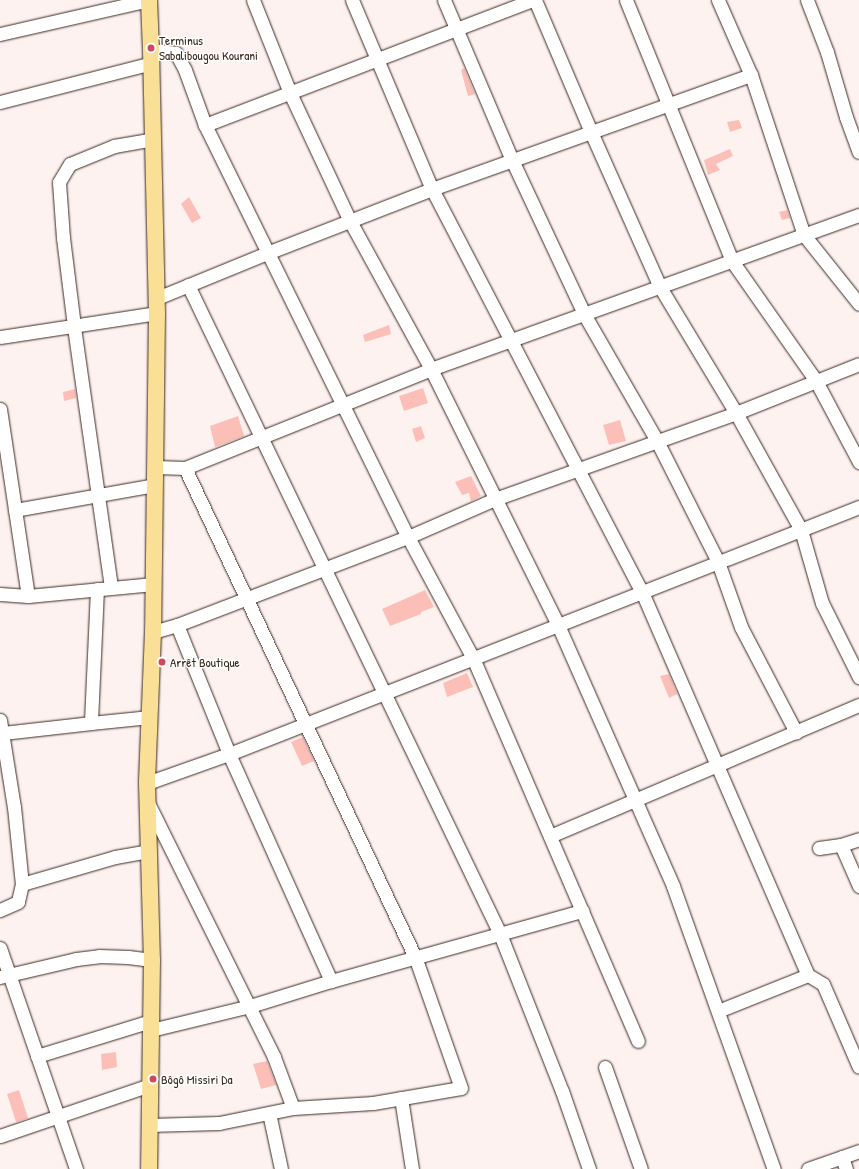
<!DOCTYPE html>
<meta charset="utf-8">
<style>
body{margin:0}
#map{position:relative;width:859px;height:1169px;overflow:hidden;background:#fef2f1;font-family:"Patrick Hand",sans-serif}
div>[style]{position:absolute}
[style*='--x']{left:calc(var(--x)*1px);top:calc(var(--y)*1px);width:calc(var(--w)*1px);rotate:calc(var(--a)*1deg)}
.building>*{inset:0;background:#fbbfb7}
.roads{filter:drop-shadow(0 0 1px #3b2a1e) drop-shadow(0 0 1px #3b2a1e)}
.minor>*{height:13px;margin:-6.5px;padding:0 6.5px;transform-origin:6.5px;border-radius:6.5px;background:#fff}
.major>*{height:16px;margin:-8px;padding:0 8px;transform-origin:8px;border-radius:8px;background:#fadf96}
.dots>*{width:11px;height:11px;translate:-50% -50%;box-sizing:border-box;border:2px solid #fff;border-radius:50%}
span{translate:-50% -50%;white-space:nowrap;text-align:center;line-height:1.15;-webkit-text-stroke:3px #fff;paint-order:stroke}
.poi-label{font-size:13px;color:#3b2a1e}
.left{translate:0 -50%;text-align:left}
</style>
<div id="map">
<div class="building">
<div style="clip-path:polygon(464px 68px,475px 94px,468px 96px,461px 70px)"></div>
<div style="clip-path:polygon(739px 120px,742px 128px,730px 132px,727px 122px)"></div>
<div style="clip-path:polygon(730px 149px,733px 156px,716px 164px,720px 170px,708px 175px,704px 160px)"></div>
<div style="clip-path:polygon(189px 197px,201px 218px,192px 223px,181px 204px)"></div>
<div style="clip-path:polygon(787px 210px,790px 218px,782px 220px,779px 212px)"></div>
<div style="clip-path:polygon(389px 325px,391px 334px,365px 342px,363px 335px)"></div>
<div style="clip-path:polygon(423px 388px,428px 403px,404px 411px,399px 396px)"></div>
<div style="clip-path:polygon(75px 389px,76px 398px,64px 401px,63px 392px)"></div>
<div style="clip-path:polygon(238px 416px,244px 436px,215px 447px,210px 426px)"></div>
<div style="clip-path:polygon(620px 420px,626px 441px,609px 445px,603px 425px)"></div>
<div style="clip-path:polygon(421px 426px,425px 438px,416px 442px,412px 429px)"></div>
<div style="clip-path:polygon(471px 476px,481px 496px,471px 501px,469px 493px,462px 495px,455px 482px)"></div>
<div style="clip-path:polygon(425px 590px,434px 607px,421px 612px,421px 614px,390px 626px,382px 609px)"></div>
<div style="clip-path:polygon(467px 673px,473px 687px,447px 697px,443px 683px)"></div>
<div style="clip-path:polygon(669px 674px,677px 694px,669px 698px,660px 676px)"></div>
<div style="clip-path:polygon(303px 737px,314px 761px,302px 766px,291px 742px)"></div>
<div style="clip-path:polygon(116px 1052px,117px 1067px,102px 1070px,101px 1054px)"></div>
<div style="clip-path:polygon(267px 1061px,276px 1085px,261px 1089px,253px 1064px)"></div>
<div style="clip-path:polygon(19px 1090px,28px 1118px,16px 1122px,7px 1094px)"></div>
</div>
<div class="roads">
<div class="minor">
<div style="--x:253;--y:0;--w:100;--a:68.3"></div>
<div style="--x:290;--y:93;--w:141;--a:64.9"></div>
<div style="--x:350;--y:221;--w:169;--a:61.3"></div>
<div style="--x:431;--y:369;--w:286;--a:63.6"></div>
<div style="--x:558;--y:625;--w:285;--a:66.2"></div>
<div style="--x:673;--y:886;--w:300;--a:70.4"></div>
<div style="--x:352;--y:0;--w:205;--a:67.1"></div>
<div style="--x:432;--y:189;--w:454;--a:62.5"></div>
<div style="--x:642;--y:592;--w:417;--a:66.6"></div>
<div style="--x:808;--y:975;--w:17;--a:31"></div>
<div style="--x:823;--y:984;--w:90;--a:66.6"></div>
<div style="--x:444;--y:0;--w:174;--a:67"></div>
<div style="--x:512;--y:160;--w:170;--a:64.9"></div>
<div style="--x:584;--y:314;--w:146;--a:60.1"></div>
<div style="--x:657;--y:441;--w:136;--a:63.2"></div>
<div style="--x:718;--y:562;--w:69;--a:70.5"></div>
<div style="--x:741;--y:627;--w:119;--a:62.4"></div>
<div style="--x:535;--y:0;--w:143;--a:67"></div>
<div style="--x:591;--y:132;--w:170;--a:66"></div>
<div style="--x:660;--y:287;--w:147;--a:58.9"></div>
<div style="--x:736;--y:413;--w:134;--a:60.9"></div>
<div style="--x:801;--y:530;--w:76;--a:74"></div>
<div style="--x:822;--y:603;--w:83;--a:63.4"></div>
<div style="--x:626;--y:0;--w:282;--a:67.9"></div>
<div style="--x:732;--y:261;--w:146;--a:55"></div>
<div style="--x:816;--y:381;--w:92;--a:62"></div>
<div style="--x:718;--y:0;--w:82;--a:66.3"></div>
<div style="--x:751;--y:75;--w:169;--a:71.7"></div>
<div style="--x:804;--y:235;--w:88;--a:51.4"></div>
<div style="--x:807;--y:0;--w:56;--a:69"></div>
<div style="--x:827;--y:52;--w:68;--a:73.7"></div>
<div style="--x:846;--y:117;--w:37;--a:70"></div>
<div style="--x:0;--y:34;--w:153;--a:-12.9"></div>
<div style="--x:151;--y:50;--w:25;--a:7"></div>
<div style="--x:176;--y:53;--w:19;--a:62"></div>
<div style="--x:185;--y:70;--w:59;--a:70"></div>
<div style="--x:205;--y:125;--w:459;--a:63.8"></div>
<div style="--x:408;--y:537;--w:137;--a:61.8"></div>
<div style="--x:473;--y:658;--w:417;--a:66.7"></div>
<div style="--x:0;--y:102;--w:157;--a:-14.4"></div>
<div style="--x:205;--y:125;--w:351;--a:-20.9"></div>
<div style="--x:188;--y:285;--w:720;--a:64.32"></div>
<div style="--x:500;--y:934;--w:169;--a:68.5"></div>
<div style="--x:562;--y:1091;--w:83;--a:70.9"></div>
<div style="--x:157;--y:298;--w:119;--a:-22.2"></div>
<div style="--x:267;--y:253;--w:177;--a:-21.2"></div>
<div style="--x:432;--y:189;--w:339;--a:-19.7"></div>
<div style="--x:0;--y:337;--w:159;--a:-8.7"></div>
<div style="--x:0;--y:409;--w:189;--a:81.5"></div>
<div style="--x:156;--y:467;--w:29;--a:2"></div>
<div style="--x:185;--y:468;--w:265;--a:-21.9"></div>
<div style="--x:431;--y:369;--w:455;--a:-19.8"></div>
<div style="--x:15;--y:510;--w:142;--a:-10.1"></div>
<div style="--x:111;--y:587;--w:264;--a:-98.1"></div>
<div style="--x:74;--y:326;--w:89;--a:-97.1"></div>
<div style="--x:63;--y:238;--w:56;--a:-94.1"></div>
<div style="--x:59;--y:182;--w:21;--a:-59"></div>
<div style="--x:70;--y:164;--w:48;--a:-22.2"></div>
<div style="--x:114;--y:146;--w:40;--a:-10"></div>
<div style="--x:97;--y:589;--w:134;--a:92.6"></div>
<div style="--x:91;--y:723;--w:59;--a:-5.8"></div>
<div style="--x:0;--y:594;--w:28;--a:4"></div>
<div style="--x:28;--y:596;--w:126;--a:-5.5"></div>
<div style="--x:177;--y:625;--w:139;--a:68"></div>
<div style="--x:229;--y:754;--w:249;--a:65.8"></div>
<div style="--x:153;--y:632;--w:25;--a:-16"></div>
<div style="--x:177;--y:625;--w:247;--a:-20.9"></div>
<div style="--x:408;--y:537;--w:95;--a:-23.6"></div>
<div style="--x:495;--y:499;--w:256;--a:-19.6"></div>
<div style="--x:736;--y:413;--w:132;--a:-21.7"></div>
<div style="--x:0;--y:720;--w:88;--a:80.9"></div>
<div style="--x:14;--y:807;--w:77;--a:84.1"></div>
<div style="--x:22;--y:884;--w:18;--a:103"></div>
<div style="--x:18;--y:902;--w:20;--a:156"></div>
<div style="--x:3;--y:733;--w:89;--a:-6.5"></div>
<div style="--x:147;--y:783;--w:87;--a:-19.5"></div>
<div style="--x:229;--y:754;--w:677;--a:-21.41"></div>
<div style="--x:148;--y:803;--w:284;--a:63.6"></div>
<div style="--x:274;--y:1057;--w:54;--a:69.6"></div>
<div style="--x:550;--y:836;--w:336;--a:-23"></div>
<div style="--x:841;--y:845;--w:45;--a:66.3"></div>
<div style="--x:819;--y:848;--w:22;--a:-8"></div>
<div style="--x:841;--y:845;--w:19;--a:-18"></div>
<div style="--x:22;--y:884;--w:97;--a:-16.2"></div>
<div style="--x:115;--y:857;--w:35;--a:-10"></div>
<div style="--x:0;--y:948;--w:234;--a:71"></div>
<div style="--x:0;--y:977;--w:78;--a:-13.3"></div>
<div style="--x:76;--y:959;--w:23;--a:-7"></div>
<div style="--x:99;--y:956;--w:29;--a:2"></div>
<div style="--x:128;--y:957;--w:24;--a:7"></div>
<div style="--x:718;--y:1011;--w:97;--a:-21.8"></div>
<div style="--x:151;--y:1030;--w:102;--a:-13.6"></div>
<div style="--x:250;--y:1006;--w:85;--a:-17.2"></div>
<div style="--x:331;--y:981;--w:261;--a:-15.6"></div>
<div style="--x:37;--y:1056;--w:119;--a:-17.1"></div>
<div style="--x:605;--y:1067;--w:108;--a:70.6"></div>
<div style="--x:401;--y:1098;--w:72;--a:81.2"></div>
<div style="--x:269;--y:1113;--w:57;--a:77.9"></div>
<div style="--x:149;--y:1125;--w:70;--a:-1.6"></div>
<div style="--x:219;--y:1123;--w:76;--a:-11.5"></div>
<div style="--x:293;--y:1108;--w:80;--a:-3.6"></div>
<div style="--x:373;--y:1103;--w:89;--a:-9.7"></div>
<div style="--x:461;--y:1088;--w:139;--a:-109.3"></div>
<div style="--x:415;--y:957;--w:540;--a:-115.19"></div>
<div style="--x:0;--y:1136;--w:158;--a:-18.8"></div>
<div style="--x:842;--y:1157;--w:13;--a:72"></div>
<div style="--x:808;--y:1169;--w:54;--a:-19.4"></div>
</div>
<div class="major">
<div style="--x:149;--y:0;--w:50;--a:87.7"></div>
<div style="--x:151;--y:50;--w:263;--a:88.7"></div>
<div style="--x:157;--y:313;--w:319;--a:90.7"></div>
<div style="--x:153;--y:632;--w:151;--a:92.3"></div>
<div style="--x:147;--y:783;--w:177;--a:88.4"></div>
<div style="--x:152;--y:960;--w:209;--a:90.8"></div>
</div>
</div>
<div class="dots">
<div style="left:151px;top:48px;background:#d1495b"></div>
<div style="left:162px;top:662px;background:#d1495b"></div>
<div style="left:153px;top:1079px;background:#d1495b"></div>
</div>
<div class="poi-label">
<span class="left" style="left:159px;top:48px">Terminus<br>Sabalibougou Kourani</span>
<span class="left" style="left:170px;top:662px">Arrêt Boutique</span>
<span class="left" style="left:161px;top:1079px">Bôgô Missiri Da</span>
</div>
</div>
